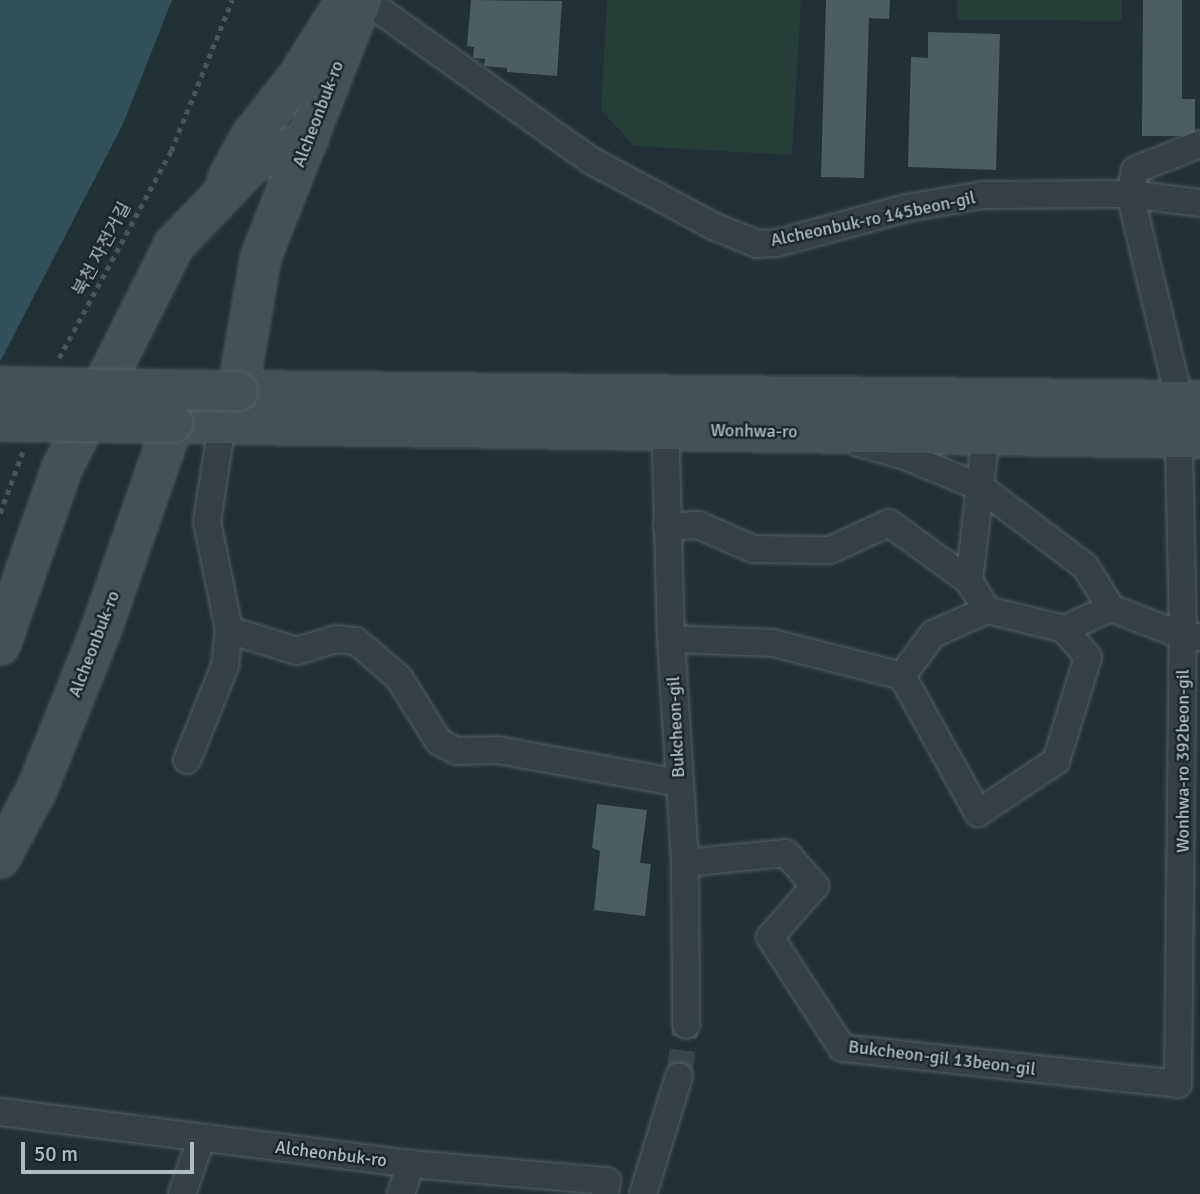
<!DOCTYPE html>
<meta charset="utf-8">
<style>
body{margin:0}
#map{position:relative;width:1200px;height:1194px;overflow:hidden;background:#203137;font-family:Signika,"Noto Sans KR",sans-serif}
div>[style]{position:absolute}
[style*='--x']{left:calc(var(--x)*1px);top:calc(var(--y)*1px);width:calc(var(--w)*1px);rotate:calc(var(--a)*1deg)}
.green>*{inset:0;background:#263e38}
.water>*{inset:0;background:#32505c}
.building>*{inset:0;background:#4b5e66}
.street-tunnel>*{height:26px;margin-top:-13px;transform-origin:0;background:repeating-linear-gradient(90deg,#35464c 0 26px,transparent 0 39px)}
.path>*{height:4.5px;margin-top:-2.25px;transform-origin:0;background:repeating-linear-gradient(90deg,#445a56 0 5px,transparent 0 10px)}
.roads{filter:drop-shadow(0 0 2px #516066) drop-shadow(0 0 2px #516066)}
.street>*{height:26px;margin:-13px;padding:0 13px;transform-origin:13px;border-radius:13px;background:#344248}
.secondary>*{height:38px;margin:-19px;padding:0 19px;transform-origin:19px;border-radius:19px;background:#42525b}
.bridges{filter:drop-shadow(0 0 2px #516066) drop-shadow(0 0 2px #516066)}
.secondary-bridge>*{height:38px;margin:-19px;padding:0 19px;transform-origin:19px;border-radius:19px;background:#42525b}
span{translate:-50% -50%;white-space:nowrap;text-align:center;line-height:1.15;-webkit-text-stroke:5px #19272c;paint-order:stroke}
.street-label{font-size:18px;color:#aebdc5}
.scale{position:absolute;left:21px;top:1142px;width:173px;height:32px;box-sizing:border-box;border:4px solid #aebdc5;border-top:0;padding-left:9px;font-size:21px;line-height:24px;white-space:nowrap;color:#aebdc5;-webkit-text-stroke:5px #19272c;paint-order:stroke}
</style>
<div id="map">
<div class="green">
<div style="clip-path:polygon(607px 0,801px 0,792px 155px,634px 146px,601px 110px)"></div>
<div style="clip-path:polygon(957px 0,1122px 0,1122px 21px,957px 20px)"></div>
</div>
<div class="water">
<div style="clip-path:polygon(0 0,172px 0,123px 124px,0 362px)"></div>
</div>
<div class="building">
<div style="clip-path:polygon(471px 0,562px 1px,557px 76px,507px 72px,507px 68px,484px 66px,485px 59px,473px 58px,474px 47px,467px 46px)"></div>
<div style="clip-path:polygon(826px 0,890px 0,889px 19px,869px 18px,864px 178px,821px 177px)"></div>
<div style="clip-path:polygon(1143px 0,1182px 0,1182px 99px,1195px 99px,1195px 136px,1142px 136px)"></div>
<div style="clip-path:polygon(928px 32px,1000px 34px,996px 170px,908px 167px,911px 57px,928px 58px)"></div>
<div style="clip-path:polygon(597px 804px,647px 810px,640px 863px,651px 864px,645px 916px,594px 910px,600px 851px,592px 848px)"></div>
</div>
<div class="street-tunnel">
<div style="--x:679;--y:1076;--w:51;--a:-82.2"></div>
</div>
<div class="path">
<div style="--x:59;--y:358;--w:235;--a:-61.6"></div>
<div style="--x:171;--y:151;--w:163;--a:-68"></div>
<div style="--x:0;--y:513;--w:66;--a:-69.6"></div>
</div>
<div class="roads">
<div class="street">
<div style="--x:365;--y:0;--w:276;--a:35.4"></div>
<div style="--x:590;--y:160;--w:140;--a:28.2"></div>
<div style="--x:713;--y:226;--w:48;--a:22.2"></div>
<div style="--x:757;--y:244;--w:20;--a:-3"></div>
<div style="--x:777;--y:243;--w:135;--a:-15.1"></div>
<div style="--x:907;--y:208;--w:77;--a:-9.7"></div>
<div style="--x:983;--y:195;--w:147;--a:-0.4"></div>
<div style="--x:1130;--y:194;--w:71;--a:7.3"></div>
<div style="--x:1180;--y:402;--w:214;--a:-103.5"></div>
<div style="--x:1130;--y:194;--w:25;--a:-78"></div>
<div style="--x:1135;--y:170;--w:70;--a:-21.8"></div>
<div style="--x:665;--y:414;--w:225;--a:88.5"></div>
<div style="--x:671;--y:639;--w:224;--a:86.4"></div>
<div style="--x:685;--y:863;--w:162;--a:89.6"></div>
<div style="--x:986;--y:435;--w:147;--a:96.6"></div>
<div style="--x:969;--y:581;--w:34;--a:58"></div>
<div style="--x:987;--y:610;--w:79;--a:13.9"></div>
<div style="--x:1064;--y:629;--w:51;--a:-24.1"></div>
<div style="--x:859;--y:443;--w:48;--a:15.8"></div>
<div style="--x:905;--y:456;--w:81;--a:22.5"></div>
<div style="--x:980;--y:487;--w:131;--a:37"></div>
<div style="--x:1085;--y:566;--w:49;--a:58.2"></div>
<div style="--x:667;--y:527;--w:31;--a:-4"></div>
<div style="--x:698;--y:525;--w:60;--a:23.6"></div>
<div style="--x:753;--y:549;--w:77;--a:0.7"></div>
<div style="--x:830;--y:550;--w:65;--a:-24.6"></div>
<div style="--x:889;--y:523;--w:99;--a:35.9"></div>
<div style="--x:1111;--y:608;--w:77;--a:21.3"></div>
<div style="--x:1183;--y:636;--w:15;--a:4"></div>
<div style="--x:229;--y:630;--w:71;--a:17.2"></div>
<div style="--x:297;--y:651;--w:41;--a:-17.1"></div>
<div style="--x:336;--y:639;--w:20;--a:6"></div>
<div style="--x:356;--y:641;--w:57;--a:40.7"></div>
<div style="--x:399;--y:678;--w:75;--a:58"></div>
<div style="--x:439;--y:742;--w:20;--a:27"></div>
<div style="--x:457;--y:751;--w:41;--a:-1.4"></div>
<div style="--x:498;--y:750;--w:184;--a:10.3"></div>
<div style="--x:671;--y:639;--w:102;--a:2.2"></div>
<div style="--x:773;--y:643;--w:133;--a:14.3"></div>
<div style="--x:902;--y:676;--w:52;--a:-53.6"></div>
<div style="--x:933;--y:634;--w:59;--a:-24"></div>
<div style="--x:902;--y:676;--w:157;--a:61"></div>
<div style="--x:978;--y:813;--w:94;--a:-33.7"></div>
<div style="--x:1056;--y:761;--w:109;--a:-72.9"></div>
<div style="--x:1088;--y:657;--w:37;--a:-131"></div>
<div style="--x:187;--y:760;--w:101;--a:-68"></div>
<div style="--x:225;--y:666;--w:36;--a:-84"></div>
<div style="--x:229;--y:630;--w:110;--a:-101.5"></div>
<div style="--x:207;--y:522;--w:99;--a:-81.3"></div>
<div style="--x:685;--y:863;--w:101;--a:-5.7"></div>
<div style="--x:786;--y:853;--w:44;--a:48.7"></div>
<div style="--x:815;--y:886;--w:68;--a:131.4"></div>
<div style="--x:770;--y:937;--w:132;--a:57"></div>
<div style="--x:842;--y:1048;--w:338;--a:6.1"></div>
<div style="--x:1178;--y:1084;--w:448;--a:-89.4"></div>
<div style="--x:1183;--y:636;--w:198;--a:-91.2"></div>
<div style="--x:0;--y:1112;--w:414;--a:7.2"></div>
<div style="--x:411;--y:1164;--w:197;--a:5"></div>
<div style="--x:607;--y:1181;--w:13;--a:99"></div>
<div style="--x:182;--y:1194;--w:58;--a:-70.9"></div>
<div style="--x:401;--y:1194;--w:32;--a:-72"></div>
<div style="--x:643;--y:1194;--w:123;--a:-73"></div>
</div>
<div class="secondary">
<div style="--x:362;--y:0;--w:275;--a:111.5"></div>
<div style="--x:261;--y:256;--w:137;--a:99.7"></div>
<div style="--x:238;--y:391;--w:962;--a:0.6"></div>
<div style="--x:228;--y:178;--w:49;--a:-60.8"></div>
<div style="--x:252;--y:135;--w:74;--a:-51.6"></div>
<div style="--x:298;--y:77;--w:79;--a:-57.9"></div>
<div style="--x:0;--y:645;--w:188;--a:-70.7"></div>
<div style="--x:62;--y:468;--w:250;--a:-63.3"></div>
<div style="--x:174;--y:245;--w:114;--a:-46.1"></div>
<div style="--x:253;--y:163;--w:60;--a:-22.7"></div>
<div style="--x:0;--y:858;--w:78;--a:-61.8"></div>
<div style="--x:37;--y:789;--w:171;--a:-68.1"></div>
<div style="--x:101;--y:630;--w:219;--a:-70.8"></div>
<div style="--x:173;--y:423;--w:1027;--a:0.84"></div>
</div>
</div>
<div class="bridges">
<div class="secondary-bridge">
<div style="--x:0;--y:387;--w:238;--a:1"></div>
<div style="--x:0;--y:421;--w:173;--a:0.7"></div>
</div>
</div>
<div class="street-label">
<span style="left:318px;top:114px;rotate:-69deg">Alcheonbuk-ro</span>
<span style="left:873px;top:219px;rotate:-12deg">Alcheonbuk-ro 145beon-gil</span>
<span style="left:102px;top:249px;rotate:-62deg">북천 자전거길</span>
<span style="left:754px;top:431px;rotate:1deg">Wonhwa-ro</span>
<span style="left:94px;top:644px;rotate:-69deg">Alcheonbuk-ro</span>
<span style="left:676px;top:727px;rotate:-93deg">Bukcheon-gil</span>
<span style="left:1183px;top:761px;rotate:-90deg">Wonhwa-ro 392beon-gil</span>
<span style="left:942px;top:1058px;rotate:7deg">Bukcheon-gil 13beon-gil</span>
<span style="left:331px;top:1154px;rotate:7deg">Alcheonbuk-ro</span>
</div>
<div class="scale">50 m</div>
</div>
